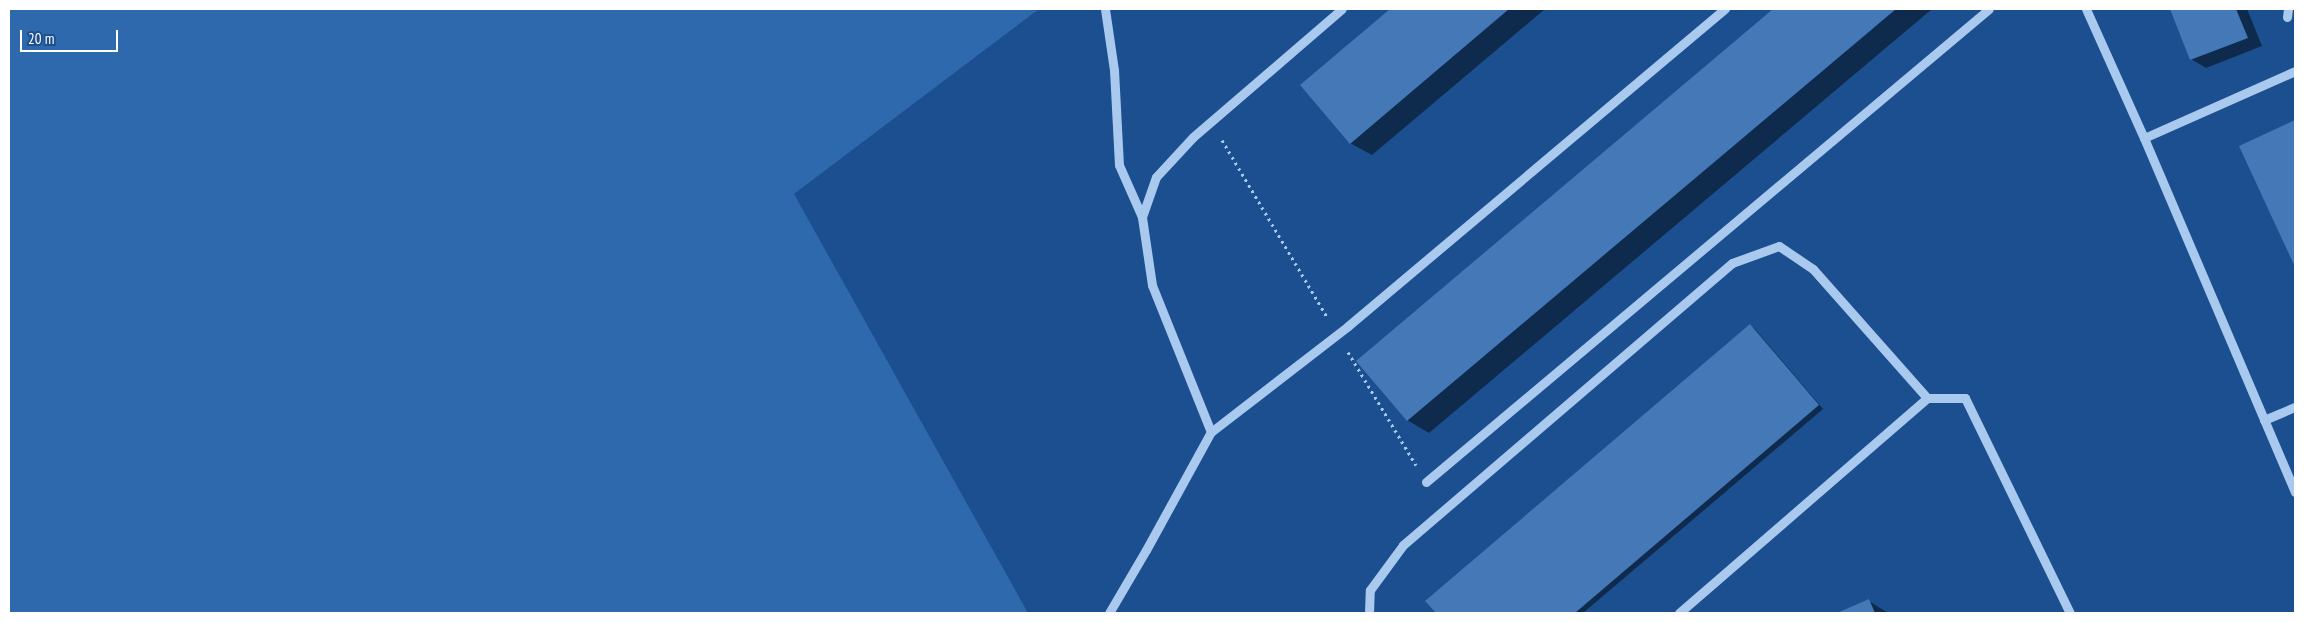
<!DOCTYPE html>
<style>
body{margin:0}
#map{position:relative;width:2304px;height:622px;overflow:hidden;background:#1b4f8f;font-family:"PT Sans Narrow",sans-serif}
div>[style]{position:absolute}
[style*='--x']{left:calc(var(--x)*1px);top:calc(var(--y)*1px);width:calc(var(--w)*1px);rotate:calc(var(--a)*1deg)}
.green>*{inset:0;background:#2e69ad}
.shadow>*{inset:0;background:#0007}
.building>*{inset:0;background:#4478b7}
.path>*{height:3px;margin-top:-1.5px;transform-origin:0;background:repeating-linear-gradient(90deg,#a9c9ee 0 2.5px,transparent 0 6.5px)}
.minor>*{height:9px;margin:-4.5px;padding:0 4.5px;transform-origin:4.5px;border-radius:4.5px;background:#a9c9ee}
span{translate:-50% -50%;white-space:nowrap;text-align:center;line-height:1.15;-webkit-text-stroke:4px #1b4f8f;paint-order:stroke}
.frame{position:absolute;inset:0;border:10px solid #fff;pointer-events:none}
.scale{position:absolute;left:20px;top:30px;width:98px;height:22px;box-sizing:border-box;border:2px solid #fff;border-top:0;padding-left:6px;font-size:15px;line-height:18px;white-space:nowrap;color:#fff;-webkit-text-stroke:4px #1b4f8f;paint-order:stroke}
</style>
<div id="map">
<div class="green">
<div style="clip-path:polygon(9px 9px,1039px 9px,794px 194px,1028px 613px,9px 613px)"></div>
</div>
<div class="shadow">
<div style="clip-path:polygon(1392px 9px,1545px 9px,1372px 155px,1350px 143px,1302px 85px)"></div>
<div style="clip-path:polygon(1775px 9px,1932px 9px,1429px 433px,1407px 420px,1358px 361px)"></div>
<div style="clip-path:polygon(2171px 9px,2247px 9px,2262px 46px,2206px 68px,2191px 59px)"></div>
<div style="clip-path:polygon(2295px 122px,2295px 264px,2241px 147px)"></div>
<div style="clip-path:polygon(1750px 326px,1755px 329px,1823px 409px,1583px 613px,1438px 613px,1427px 601px)"></div>
<div style="clip-path:polygon(1869px 601px,1888px 613px,1841px 613px)"></div>
</div>
<div class="building">
<div style="clip-path:polygon(1390px 9px,1509px 9px,1350px 144px,1300px 85px)"></div>
<div style="clip-path:polygon(1773px 9px,1896px 9px,1407px 421px,1356px 361px)"></div>
<div style="clip-path:polygon(2170px 9px,2236px 9px,2248px 38px,2190px 60px)"></div>
<div style="clip-path:polygon(2295px 120px,2295px 267px,2239px 146px)"></div>
<div style="clip-path:polygon(1750px 324px,1819px 405px,1575px 613px,1436px 613px,1425px 601px)"></div>
<div style="clip-path:polygon(1869px 599px,1875px 613px,1837px 613px)"></div>
</div>
<div class="path">
<div style="--x:1222;--y:140;--w:206;--a:59.3"></div>
<div style="--x:1348;--y:352;--w:132;--a:59"></div>
</div>
<div class="minor">
<div style="--x:1105;--y:9;--w:62;--a:81.6"></div>
<div style="--x:1114;--y:70;--w:95;--a:87"></div>
<div style="--x:1119;--y:165;--w:57;--a:66.1"></div>
<div style="--x:2086;--y:9;--w:141;--a:65.8"></div>
<div style="--x:2144;--y:138;--w:385;--a:66.9"></div>
<div style="--x:2287;--y:17;--w:8;--a:-83"></div>
<div style="--x:2144;--y:138;--w:165;--a:-23.9"></div>
<div style="--x:2264;--y:420;--w:34;--a:-23"></div>
<div style="--x:1211;--y:432;--w:158;--a:-111.9"></div>
<div style="--x:1152;--y:285;--w:69;--a:-98.4"></div>
<div style="--x:1142;--y:217;--w:42;--a:-70.7"></div>
<div style="--x:1156;--y:177;--w:54;--a:-47.2"></div>
<div style="--x:1193;--y:137;--w:196;--a:-40.7"></div>
<div style="--x:1426;--y:482;--w:735;--a:-40.04"></div>
<div style="--x:1109;--y:613;--w:73;--a:-59.6"></div>
<div style="--x:1146;--y:550;--w:135;--a:-61.2"></div>
<div style="--x:1211;--y:432;--w:173;--a:-37.7"></div>
<div style="--x:1348;--y:326;--w:493;--a:-40.1"></div>
<div style="--x:1369;--y:613;--w:23;--a:-88"></div>
<div style="--x:1370;--y:590;--w:56;--a:-53.7"></div>
<div style="--x:1403;--y:545;--w:433;--a:-40.6"></div>
<div style="--x:1732;--y:263;--w:50;--a:-19.9"></div>
<div style="--x:1779;--y:246;--w:41;--a:34.1"></div>
<div style="--x:1813;--y:269;--w:172;--a:48.5"></div>
<div style="--x:1679;--y:613;--w:328;--a:-40.9"></div>
<div style="--x:1927;--y:398;--w:38;--a:0"></div>
<div style="--x:1965;--y:398;--w:239;--a:64"></div>
</div>
<div class="frame"></div>
<div class="scale">20 m</div>
</div>
